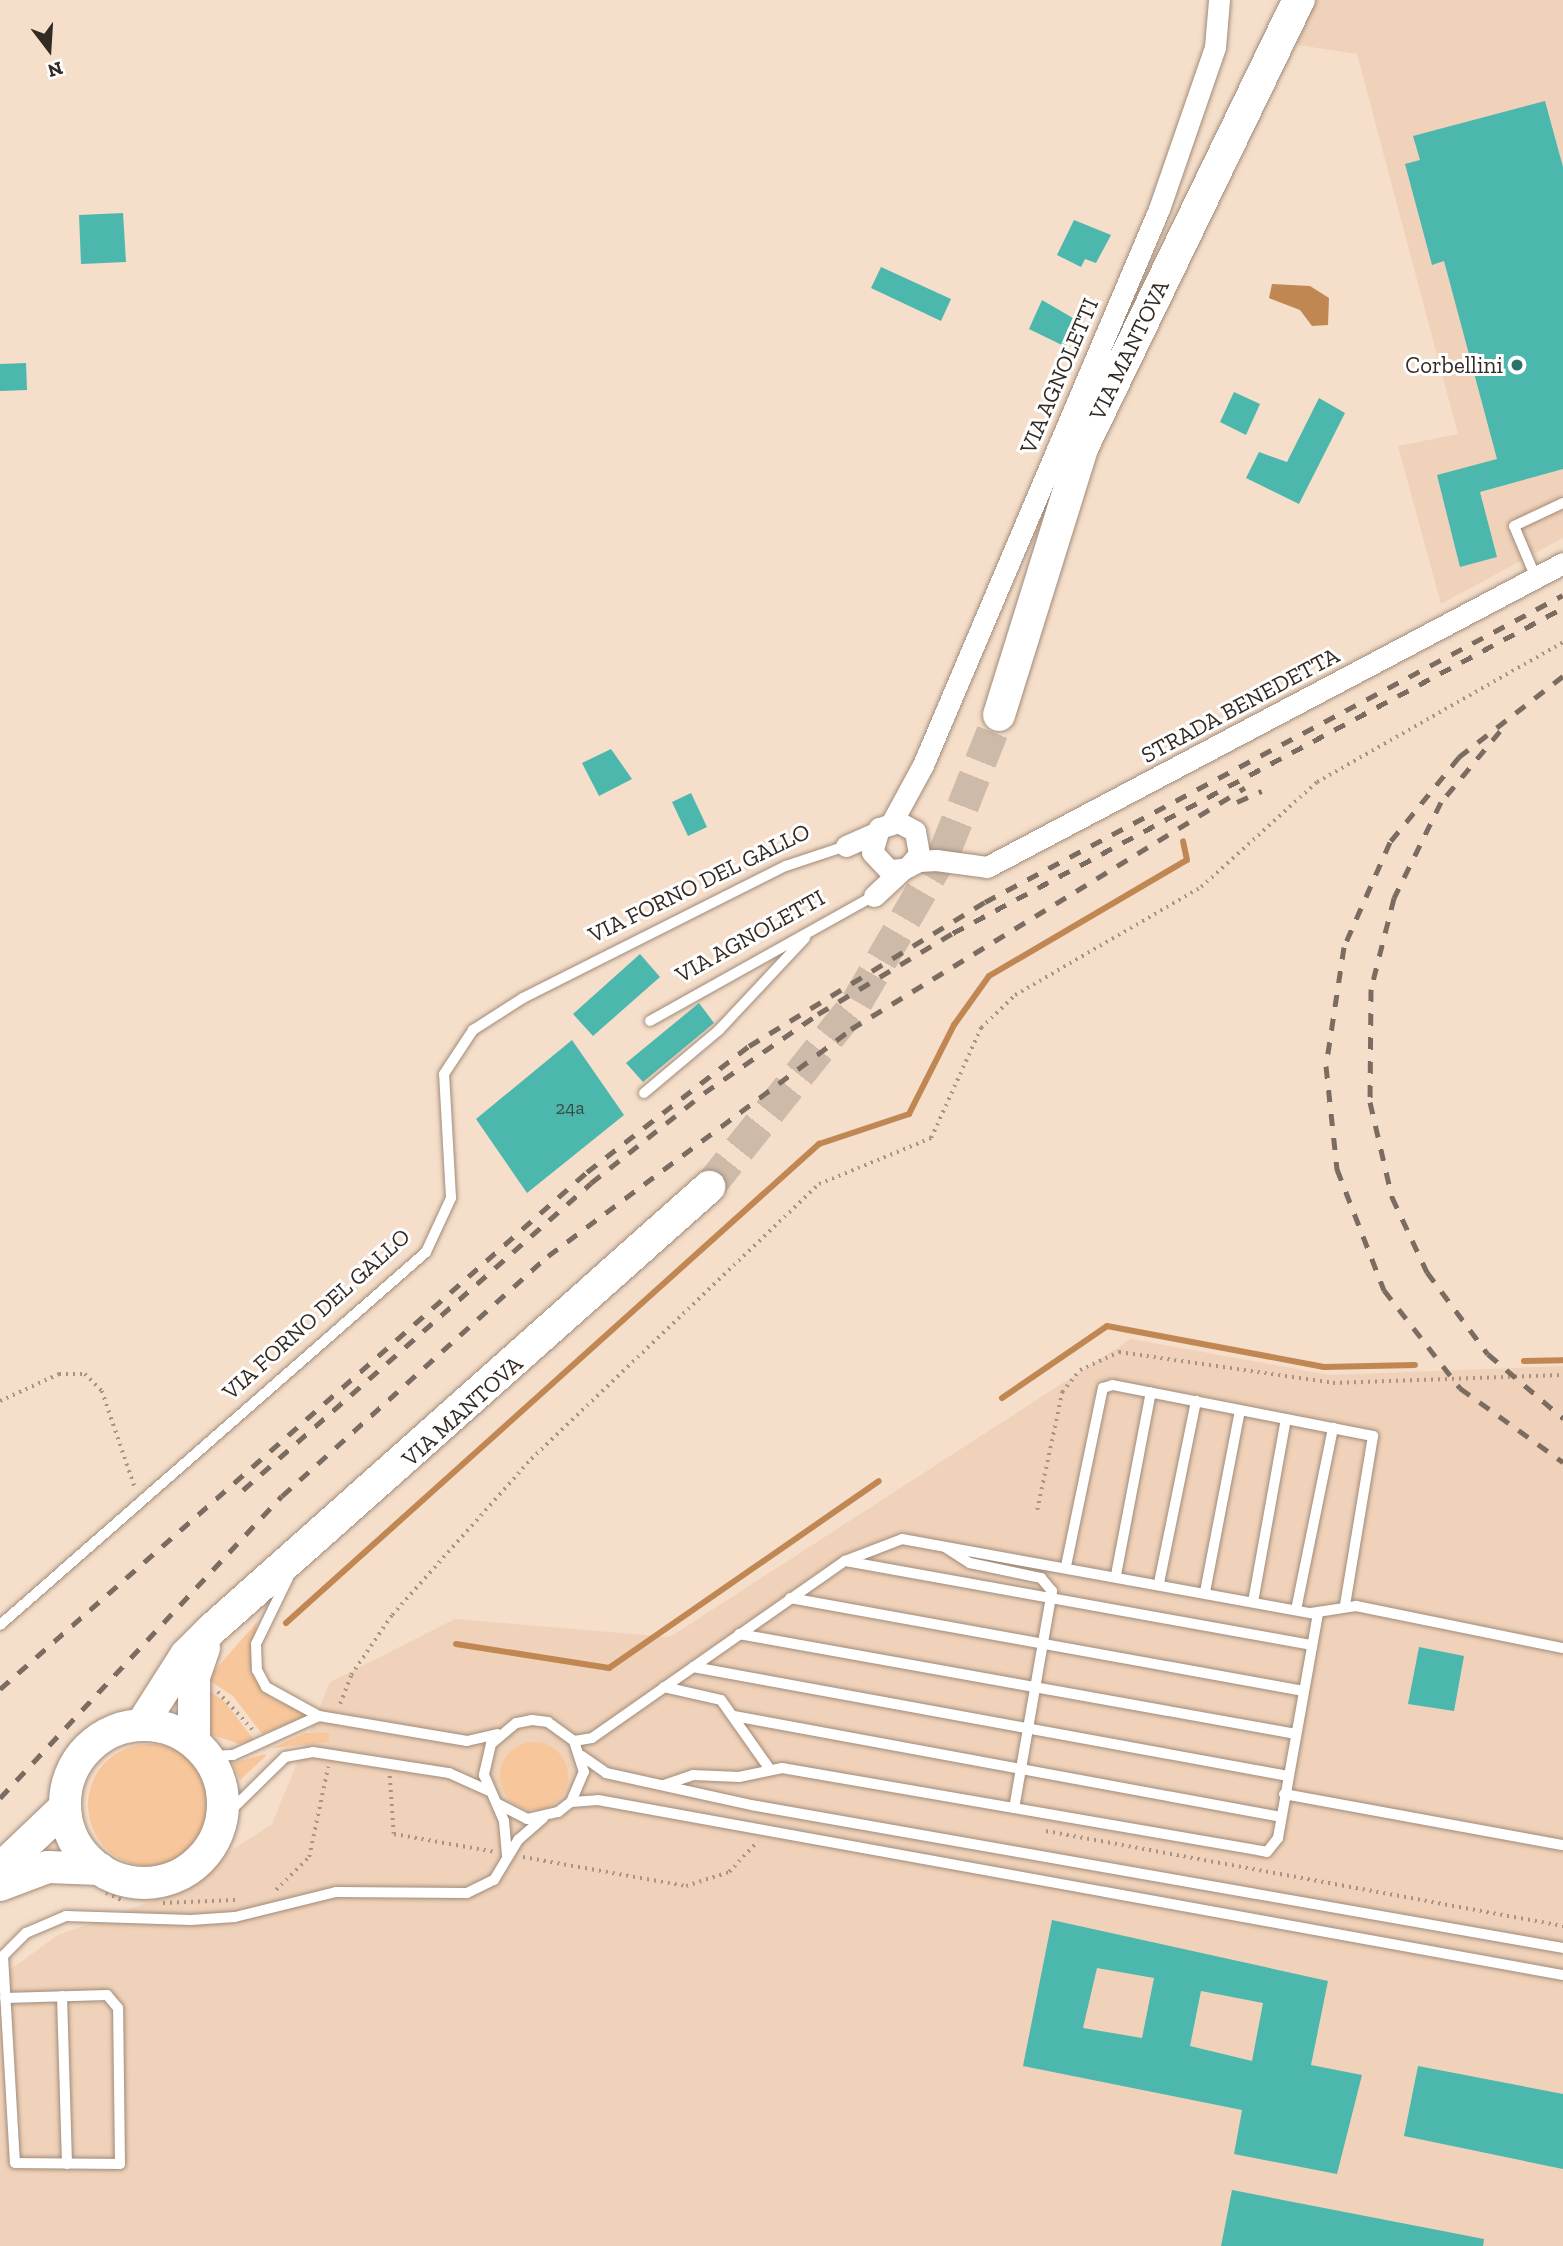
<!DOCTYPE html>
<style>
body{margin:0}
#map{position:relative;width:1563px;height:2246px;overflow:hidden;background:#f5deca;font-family:"Zilla Slab",serif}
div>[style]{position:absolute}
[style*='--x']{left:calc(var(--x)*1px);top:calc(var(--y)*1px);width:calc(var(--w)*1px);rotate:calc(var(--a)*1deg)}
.built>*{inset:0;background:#f0d2ba}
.green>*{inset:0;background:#f8c69b}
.round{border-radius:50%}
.water>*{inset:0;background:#c18752}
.stream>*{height:6px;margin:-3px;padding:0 3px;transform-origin:3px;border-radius:3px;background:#c18752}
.building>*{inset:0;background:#4cb7ad}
.primary-tunnel>*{height:32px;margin-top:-16px;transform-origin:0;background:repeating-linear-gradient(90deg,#cebaa9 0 32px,transparent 0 48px)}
.path>*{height:3.5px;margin-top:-1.75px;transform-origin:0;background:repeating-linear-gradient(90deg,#a69586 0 2px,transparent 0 7px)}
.roads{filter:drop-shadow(0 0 2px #a08b79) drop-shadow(0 0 2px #a08b79)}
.lane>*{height:10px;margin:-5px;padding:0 5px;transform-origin:5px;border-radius:5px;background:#fff}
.street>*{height:21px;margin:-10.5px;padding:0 10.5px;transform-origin:10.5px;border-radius:10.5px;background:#fff}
.primary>*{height:32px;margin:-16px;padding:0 16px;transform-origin:16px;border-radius:16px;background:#fff}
.primary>.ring{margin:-16px;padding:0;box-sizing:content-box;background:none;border:32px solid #fff;border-radius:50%}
.rail>*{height:5px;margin-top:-2.5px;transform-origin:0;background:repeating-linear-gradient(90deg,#7a6c60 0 12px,transparent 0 24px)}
.dots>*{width:19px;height:19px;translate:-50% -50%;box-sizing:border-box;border:4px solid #fff;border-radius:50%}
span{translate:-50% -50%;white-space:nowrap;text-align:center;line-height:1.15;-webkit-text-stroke:6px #fff;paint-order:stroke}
.number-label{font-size:19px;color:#394d46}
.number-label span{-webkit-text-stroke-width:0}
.street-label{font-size:23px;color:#332a23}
.poi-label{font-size:23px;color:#332a23}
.right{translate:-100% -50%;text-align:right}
.north{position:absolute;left:14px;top:14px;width:70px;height:70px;-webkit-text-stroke:5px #fff;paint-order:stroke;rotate:163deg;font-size:19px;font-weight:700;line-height:28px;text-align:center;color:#332a23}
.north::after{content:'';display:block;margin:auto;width:24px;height:32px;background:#332a23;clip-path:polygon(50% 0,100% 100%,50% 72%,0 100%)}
</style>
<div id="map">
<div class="built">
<div style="clip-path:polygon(1312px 0,1563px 0,1563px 538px,1441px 604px,1398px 446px,1458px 434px,1357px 54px,1298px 45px,1297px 31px)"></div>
<div style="clip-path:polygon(1131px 1339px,1330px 1375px,1563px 1366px,1563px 2246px,0 2246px,0 1977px,58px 1935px,155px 1900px,272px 1824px,330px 1682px,455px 1619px,670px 1637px)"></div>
</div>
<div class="green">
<div style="clip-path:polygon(257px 1622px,251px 1661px,259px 1684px,271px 1698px,311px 1715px,262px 1734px,233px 1696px,207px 1679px)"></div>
<div style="clip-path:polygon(204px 1687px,225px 1702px,254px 1740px,240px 1744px,212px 1735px,205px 1726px)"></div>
<div style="clip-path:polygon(305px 1733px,329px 1733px,329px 1742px,272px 1748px)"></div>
<div class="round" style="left:500px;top:1742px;width:68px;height:68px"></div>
<div class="round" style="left:88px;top:1744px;width:122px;height:122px"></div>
<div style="clip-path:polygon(265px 1754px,266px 1756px,240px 1780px,233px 1763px)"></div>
</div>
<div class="water">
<div style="clip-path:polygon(1272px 284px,1310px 286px,1329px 298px,1328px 325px,1312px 326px,1300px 310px,1269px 298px)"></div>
</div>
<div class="stream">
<div style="--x:1524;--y:1361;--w:39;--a:-1"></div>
<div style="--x:1002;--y:1398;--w:127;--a:-34.4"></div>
<div style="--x:1107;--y:1326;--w:221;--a:10.7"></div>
<div style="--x:1324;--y:1367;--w:91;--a:-1.3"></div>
<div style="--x:286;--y:1623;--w:717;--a:-41.95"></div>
<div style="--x:819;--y:1144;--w:95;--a:-18.4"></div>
<div style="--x:909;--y:1114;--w:100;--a:-63.2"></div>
<div style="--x:954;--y:1025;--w:60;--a:-54.5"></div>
<div style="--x:989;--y:976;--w:229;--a:-30.4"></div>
<div style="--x:1187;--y:860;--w:19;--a:-102"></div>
<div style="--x:456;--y:1644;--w:155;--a:8.9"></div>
<div style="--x:609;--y:1668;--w:328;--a:-34.7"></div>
</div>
<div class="building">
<div style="clip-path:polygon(1545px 101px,1563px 167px,1563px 469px,1480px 492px,1497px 557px,1460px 567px,1437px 475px,1497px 459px,1444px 261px,1432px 265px,1405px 164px,1420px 160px,1413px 136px)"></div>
<div style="clip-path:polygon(123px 213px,126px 262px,81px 264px,79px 215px)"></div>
<div style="clip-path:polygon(1074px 220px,1111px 235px,1096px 263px,1085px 259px,1081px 267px,1057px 255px)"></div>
<div style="clip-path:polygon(881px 267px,951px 299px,941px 321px,871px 288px)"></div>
<div style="clip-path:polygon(1042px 300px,1078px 321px,1066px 347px,1029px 329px)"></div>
<div style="clip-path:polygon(26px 363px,27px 390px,0 391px,0 364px)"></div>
<div style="clip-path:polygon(1234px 392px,1260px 404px,1246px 435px,1220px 422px)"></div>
<div style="clip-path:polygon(1319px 398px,1345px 413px,1299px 504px,1246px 478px,1259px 452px,1287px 462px)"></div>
<div style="clip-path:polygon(611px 749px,632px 779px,599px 796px,582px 763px)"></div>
<div style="clip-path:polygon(691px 793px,707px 827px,688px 836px,672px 802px)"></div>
<div style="clip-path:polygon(640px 954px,660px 977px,593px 1036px,573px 1014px)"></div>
<div style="clip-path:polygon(699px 1003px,714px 1023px,643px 1082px,626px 1063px)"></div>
<div style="clip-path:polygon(572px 1040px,624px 1115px,527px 1193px,476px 1119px)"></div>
<div style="clip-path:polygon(1419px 1647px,1464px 1656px,1454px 1711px,1408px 1704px)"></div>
<div style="clip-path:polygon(evenodd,1052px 1920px,1328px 1981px,1311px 2065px,1362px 2075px,1337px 2174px,1234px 2154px,1242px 2110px,1023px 2066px,1052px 1920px,1097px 1968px,1154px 1978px,1142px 2038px,1083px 2028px,1097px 1968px,1052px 1920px,1201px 1991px,1263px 2003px,1252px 2061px,1190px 2046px,1201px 1991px)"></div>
<div style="clip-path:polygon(1418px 2066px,1563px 2094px,1563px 2169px,1404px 2136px)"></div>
<div style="clip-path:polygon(1232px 2190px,1484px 2239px,1483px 2246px,1221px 2246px)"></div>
</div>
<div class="primary-tunnel">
<div style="--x:709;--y:1187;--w:237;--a:-51.3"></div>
<div style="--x:857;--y:1002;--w:175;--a:-59.8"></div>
<div style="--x:945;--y:851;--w:146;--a:-68.3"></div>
</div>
<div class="path">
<div style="--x:0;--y:1401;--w:65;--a:-24.6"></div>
<div style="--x:59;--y:1374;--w:26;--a:0"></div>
<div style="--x:85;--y:1374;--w:24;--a:45"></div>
<div style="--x:102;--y:1391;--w:102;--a:71.2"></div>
<div style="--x:1037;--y:1510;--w:121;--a:-78"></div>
<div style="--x:1062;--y:1392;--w:28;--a:-51"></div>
<div style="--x:1080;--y:1370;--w:43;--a:-24.8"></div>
<div style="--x:1119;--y:1352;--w:216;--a:8.2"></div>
<div style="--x:1333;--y:1383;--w:230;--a:-2"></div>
<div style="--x:218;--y:1692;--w:52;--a:47.4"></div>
<div style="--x:340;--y:1704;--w:31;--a:-69"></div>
<div style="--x:351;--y:1675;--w:73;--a:-55.7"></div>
<div style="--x:392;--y:1615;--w:209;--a:-48.3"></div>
<div style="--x:531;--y:1459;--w:398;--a:-43.7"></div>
<div style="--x:819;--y:1184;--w:121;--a:-22.3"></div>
<div style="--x:931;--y:1138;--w:121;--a:-65.6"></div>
<div style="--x:981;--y:1028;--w:47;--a:-44.1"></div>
<div style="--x:1015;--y:995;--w:215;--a:-30.1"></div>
<div style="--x:1201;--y:887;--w:156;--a:-42.2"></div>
<div style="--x:1317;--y:782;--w:283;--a:-29.6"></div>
<div style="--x:390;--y:1776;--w:58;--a:86.1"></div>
<div style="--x:394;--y:1834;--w:103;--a:10.1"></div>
<div style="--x:1046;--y:1831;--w:526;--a:10.41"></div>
<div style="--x:523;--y:1857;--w:166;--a:10.1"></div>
<div style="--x:686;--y:1886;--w:45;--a:-18"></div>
<div style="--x:729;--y:1872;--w:42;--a:-46.9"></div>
<div style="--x:276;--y:1890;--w:47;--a:-45"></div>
<div style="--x:309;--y:1857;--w:92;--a:-78.1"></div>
<div style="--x:106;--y:1893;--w:20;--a:24"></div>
<div style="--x:163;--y:1903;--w:72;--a:-2.4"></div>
</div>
<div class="roads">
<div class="lane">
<div style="--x:1536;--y:578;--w:56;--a:-112.9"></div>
<div style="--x:1514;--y:526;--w:54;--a:-25.1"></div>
<div style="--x:650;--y:1021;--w:257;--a:-29.2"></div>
<div style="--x:644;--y:1093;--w:98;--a:-40"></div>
<div style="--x:719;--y:1030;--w:126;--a:-46.9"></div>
<div style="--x:945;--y:1547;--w:30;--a:33"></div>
<div style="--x:970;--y:1563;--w:73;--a:11.9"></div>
<div style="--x:1041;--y:1578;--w:17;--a:50"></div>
<div style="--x:1052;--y:1591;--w:220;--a:99.9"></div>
<div style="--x:845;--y:1561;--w:474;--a:10.2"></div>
<div style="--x:1066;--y:1566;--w:182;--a:-78.3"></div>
<div style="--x:1103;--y:1388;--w:10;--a:-17"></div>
<div style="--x:1113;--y:1385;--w:265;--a:11.1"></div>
<div style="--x:1373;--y:1436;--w:171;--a:99.4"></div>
<div style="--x:1116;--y:1575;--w:186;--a:-79.2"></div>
<div style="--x:288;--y:1578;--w:73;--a:115.9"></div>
<div style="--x:256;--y:1644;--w:26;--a:88"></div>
<div style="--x:257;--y:1670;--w:19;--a:62"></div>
<div style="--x:266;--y:1687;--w:60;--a:28.7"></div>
<div style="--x:1159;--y:1583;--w:186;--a:-78.5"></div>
<div style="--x:1205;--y:1592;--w:185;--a:-79.1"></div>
<div style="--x:790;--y:1598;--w:522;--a:10.26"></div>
<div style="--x:1253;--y:1602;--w:186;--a:-79.8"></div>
<div style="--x:1296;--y:1610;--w:186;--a:-78.5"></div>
<div style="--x:0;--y:1625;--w:566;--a:-41.2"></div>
<div style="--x:426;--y:1252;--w:60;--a:-65.2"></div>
<div style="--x:451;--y:1198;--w:124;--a:-93.2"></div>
<div style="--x:444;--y:1074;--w:53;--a:-56.6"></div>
<div style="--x:473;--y:1030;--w:59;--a:-32.6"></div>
<div style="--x:523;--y:998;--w:294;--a:-26.7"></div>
<div style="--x:786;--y:866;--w:63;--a:-18.4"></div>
<div style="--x:739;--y:1634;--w:566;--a:10.18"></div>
<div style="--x:693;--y:1667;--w:605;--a:10.38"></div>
<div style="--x:664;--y:1687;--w:58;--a:12.8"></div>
<div style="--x:721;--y:1700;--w:83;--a:54.8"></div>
<div style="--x:734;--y:1716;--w:556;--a:10.46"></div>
<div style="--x:574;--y:1741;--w:18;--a:-9"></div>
<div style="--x:592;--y:1738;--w:309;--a:-35"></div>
<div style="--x:845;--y:1561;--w:61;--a:-21.1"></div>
<div style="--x:902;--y:1539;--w:416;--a:10.3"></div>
<div style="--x:1311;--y:1613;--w:46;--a:-8.8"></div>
<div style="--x:1356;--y:1606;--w:211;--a:11.5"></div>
<div style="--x:207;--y:1756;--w:26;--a:-2"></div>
<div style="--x:233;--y:1755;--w:94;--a:-24.4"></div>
<div style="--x:319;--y:1716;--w:150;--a:9.6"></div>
<div style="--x:467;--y:1741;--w:31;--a:-13"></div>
<div style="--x:582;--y:1756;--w:29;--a:35"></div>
<div style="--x:606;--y:1773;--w:148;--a:12.4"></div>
<div style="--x:751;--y:1805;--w:824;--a:9.99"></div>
<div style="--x:664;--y:1785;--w:31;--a:-19"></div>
<div style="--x:693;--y:1775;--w:46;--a:2.5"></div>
<div style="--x:739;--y:1777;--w:44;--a:-11.8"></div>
<div style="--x:782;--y:1768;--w:492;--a:9.8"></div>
<div style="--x:1267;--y:1852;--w:18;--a:-52"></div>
<div style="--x:1278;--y:1838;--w:229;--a:-79.9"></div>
<div style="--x:1284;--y:1794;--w:284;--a:10.4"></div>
<div style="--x:571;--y:1802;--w:27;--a:-4"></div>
<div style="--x:598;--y:1800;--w:981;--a:10.28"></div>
<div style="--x:498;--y:1804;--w:33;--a:27"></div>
<div style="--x:527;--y:1819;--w:32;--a:-13"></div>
<div style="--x:558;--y:1812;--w:16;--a:-38"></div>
<div style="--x:571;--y:1802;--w:33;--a:-67"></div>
<div style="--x:584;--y:1772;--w:33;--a:-108"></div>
<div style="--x:574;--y:1741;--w:32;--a:-144"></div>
<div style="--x:548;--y:1722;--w:16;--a:-173"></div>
<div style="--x:532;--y:1720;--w:16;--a:169"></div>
<div style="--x:516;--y:1723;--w:33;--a:140"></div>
<div style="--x:491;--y:1744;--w:32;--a:103"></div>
<div style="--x:484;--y:1775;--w:50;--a:66.5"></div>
<div style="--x:504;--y:1821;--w:34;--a:85"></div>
<div style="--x:221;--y:1820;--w:90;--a:-44.5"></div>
<div style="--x:285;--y:1757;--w:28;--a:-10"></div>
<div style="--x:313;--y:1752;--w:138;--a:8.8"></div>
<div style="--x:449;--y:1773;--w:44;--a:24.2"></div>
<div style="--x:3;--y:1956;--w:207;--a:86.7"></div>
<div style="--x:15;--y:2163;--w:105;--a:0.5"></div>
<div style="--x:120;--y:2164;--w:156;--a:-90.7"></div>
<div style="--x:118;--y:2008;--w:17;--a:-130"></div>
<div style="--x:107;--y:1995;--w:102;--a:178.3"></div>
<div style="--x:0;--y:1959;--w:37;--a:-45"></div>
<div style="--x:26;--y:1933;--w:43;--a:-23"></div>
<div style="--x:66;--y:1916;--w:125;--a:1.8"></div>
<div style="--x:191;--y:1920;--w:44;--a:-3.9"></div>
<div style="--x:235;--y:1917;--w:104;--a:-13.9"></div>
<div style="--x:336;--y:1892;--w:131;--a:0.4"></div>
<div style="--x:467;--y:1893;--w:30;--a:-26"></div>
<div style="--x:494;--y:1880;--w:47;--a:-59"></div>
<div style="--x:518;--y:1840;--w:33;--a:-41"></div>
<div style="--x:62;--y:1996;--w:168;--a:88.3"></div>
</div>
<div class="street">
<div style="--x:892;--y:822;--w:65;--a:-61.5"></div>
<div style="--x:923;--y:765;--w:604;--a:-67"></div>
<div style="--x:1159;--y:209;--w:171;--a:-70.9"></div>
<div style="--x:1215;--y:47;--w:47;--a:-85.1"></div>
<div style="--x:846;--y:846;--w:32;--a:-24"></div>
<div style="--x:909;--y:866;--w:16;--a:-50"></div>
<div style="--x:919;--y:854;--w:23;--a:-100"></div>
<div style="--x:915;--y:831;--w:19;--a:-152"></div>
<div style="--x:898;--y:822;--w:20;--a:162"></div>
<div style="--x:879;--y:828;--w:25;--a:106"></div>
<div style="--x:872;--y:852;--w:25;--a:47"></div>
<div style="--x:889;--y:870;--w:14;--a:-4"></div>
<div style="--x:903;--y:869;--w:18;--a:-27"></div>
<div style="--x:919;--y:861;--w:17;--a:-3"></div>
<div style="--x:936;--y:860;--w:51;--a:7.8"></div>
<div style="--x:987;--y:867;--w:651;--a:-27.82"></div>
<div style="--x:874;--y:896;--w:40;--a:-43"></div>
</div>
<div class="primary">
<div style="--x:999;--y:715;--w:282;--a:-72.7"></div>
<div style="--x:1083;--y:446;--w:496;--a:-64.2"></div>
<div style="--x:142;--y:1724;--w:82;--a:-57.5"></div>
<div style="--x:186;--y:1655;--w:35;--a:-45"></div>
<div style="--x:211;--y:1630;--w:667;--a:-41.65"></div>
<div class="ring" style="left:65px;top:1725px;width:126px;height:126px"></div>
<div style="--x:194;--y:1742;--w:65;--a:-90"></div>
<div style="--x:194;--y:1677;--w:31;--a:-71"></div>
<div style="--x:0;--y:1869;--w:90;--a:-43.6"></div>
<div style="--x:0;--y:1885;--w:51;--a:-20.6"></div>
<div style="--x:48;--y:1867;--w:52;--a:2.2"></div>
</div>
</div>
<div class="rail">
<div style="--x:1563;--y:676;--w:132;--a:142.1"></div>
<div style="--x:1459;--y:757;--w:109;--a:129.1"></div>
<div style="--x:1390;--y:842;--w:115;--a:113.7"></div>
<div style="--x:1344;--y:947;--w:120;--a:98.6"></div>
<div style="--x:1326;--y:1066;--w:104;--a:83.9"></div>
<div style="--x:1337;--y:1169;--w:130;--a:68.8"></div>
<div style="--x:1384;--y:1290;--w:124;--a:52.2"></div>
<div style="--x:1460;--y:1388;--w:127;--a:35.7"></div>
<div style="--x:1500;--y:731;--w:92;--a:129.7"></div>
<div style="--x:1441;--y:802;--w:107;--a:116.1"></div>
<div style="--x:1394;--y:898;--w:94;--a:104.2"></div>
<div style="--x:1371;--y:989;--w:113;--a:90.5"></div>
<div style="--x:1370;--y:1102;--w:98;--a:77"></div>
<div style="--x:1392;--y:1197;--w:83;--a:65"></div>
<div style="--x:1427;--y:1272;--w:102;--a:53.4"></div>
<div style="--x:1488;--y:1354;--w:99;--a:40.5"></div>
<div style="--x:1237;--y:802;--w:27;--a:-24"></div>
<div style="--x:243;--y:1490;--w:464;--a:-41.4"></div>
<div style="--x:591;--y:1183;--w:144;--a:-38.5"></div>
<div style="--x:704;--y:1093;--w:139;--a:-34.7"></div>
<div style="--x:818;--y:1014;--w:157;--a:-31"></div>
<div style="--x:953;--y:933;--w:691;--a:-28.05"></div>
<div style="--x:0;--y:1689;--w:782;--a:-41.37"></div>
<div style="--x:587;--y:1172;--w:205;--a:-37.9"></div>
<div style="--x:749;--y:1046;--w:276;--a:-31.4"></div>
<div style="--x:985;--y:902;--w:654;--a:-27.97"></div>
<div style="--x:0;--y:1798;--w:413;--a:-47"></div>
<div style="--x:282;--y:1496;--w:358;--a:-42.1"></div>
<div style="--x:548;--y:1256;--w:379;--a:-36.8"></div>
<div style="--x:851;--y:1029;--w:462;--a:-31.5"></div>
</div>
<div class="dots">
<div style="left:1517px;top:365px;background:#2a726b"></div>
</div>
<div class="number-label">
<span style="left:570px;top:1108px">24a</span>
</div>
<div class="street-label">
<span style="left:1129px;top:350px;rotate:-64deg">VIA MANTOVA</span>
<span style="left:1059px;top:376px;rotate:-67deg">VIA AGNOLETTI</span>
<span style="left:1240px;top:705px;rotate:-28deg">STRADA BENEDETTA</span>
<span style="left:699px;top:883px;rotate:-26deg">VIA FORNO DEL GALLO</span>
<span style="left:750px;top:936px;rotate:-29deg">VIA AGNOLETTI</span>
<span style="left:316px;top:1314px;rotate:-42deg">VIA FORNO DEL GALLO</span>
<span style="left:462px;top:1411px;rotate:-42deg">VIA MANTOVA</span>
</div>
<div class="poi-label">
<span class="right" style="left:1503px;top:365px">Corbellini</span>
</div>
<div class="north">N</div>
</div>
